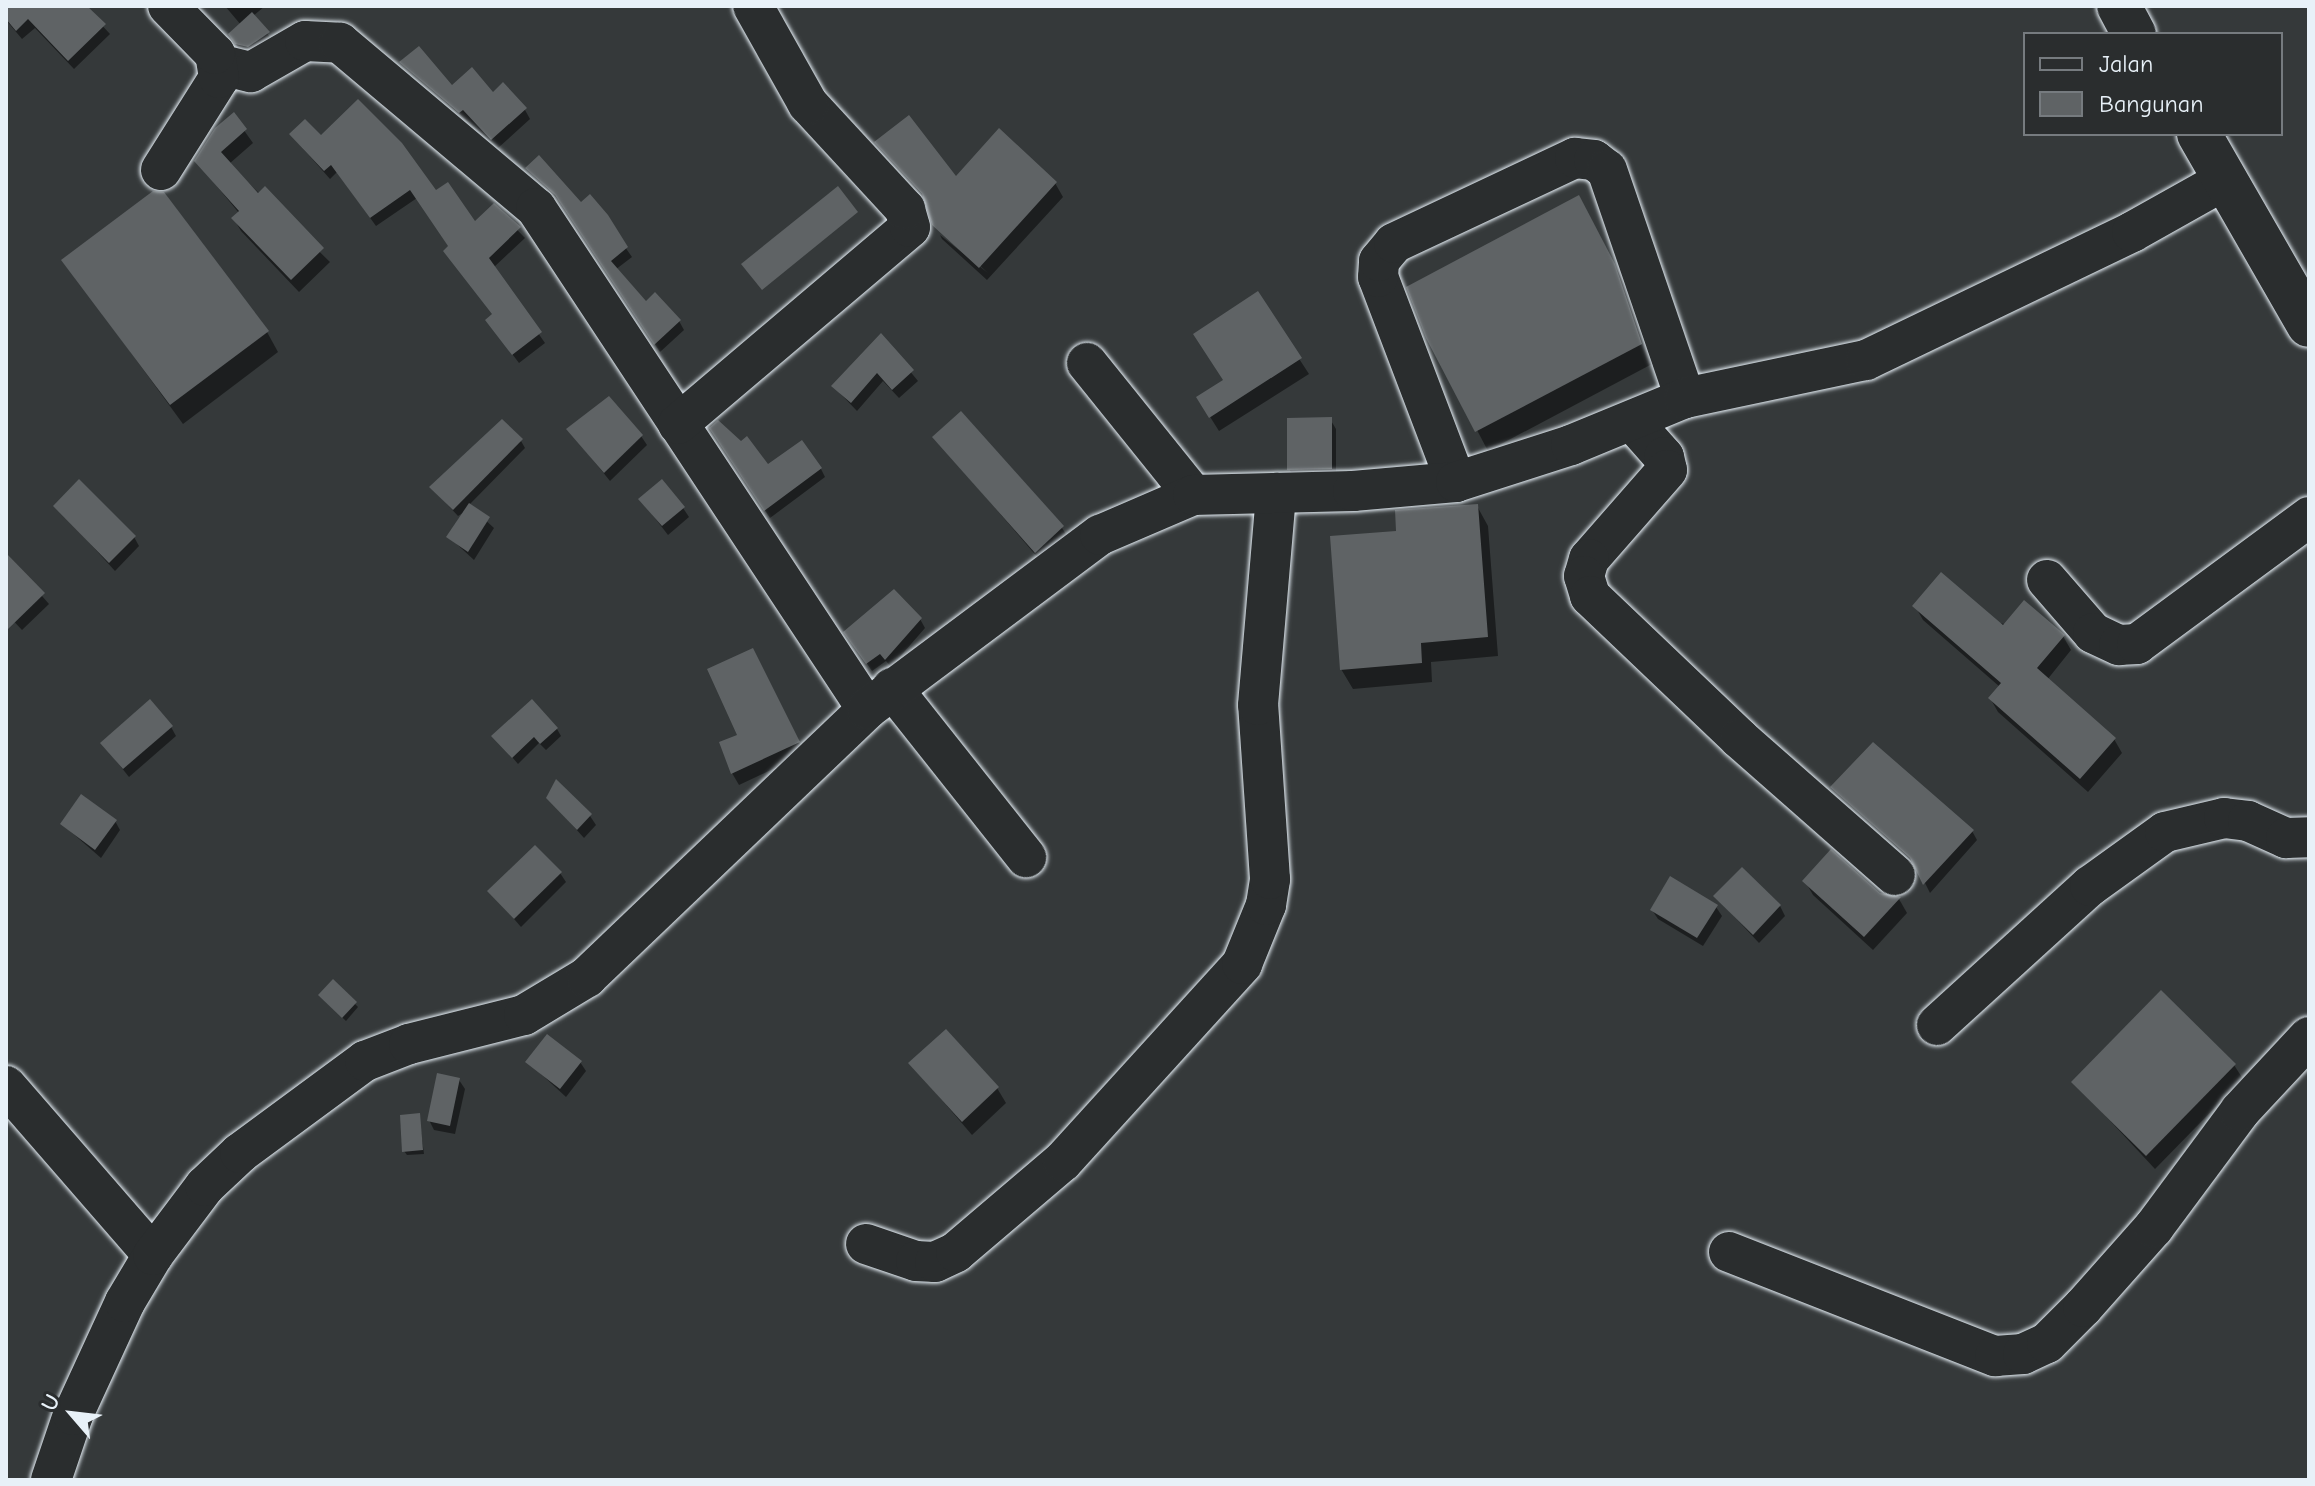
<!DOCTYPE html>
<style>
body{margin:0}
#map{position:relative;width:2315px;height:1486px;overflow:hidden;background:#35393a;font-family:"Comic Neue",sans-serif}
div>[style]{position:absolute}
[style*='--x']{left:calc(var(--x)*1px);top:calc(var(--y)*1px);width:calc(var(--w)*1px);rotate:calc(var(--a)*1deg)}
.shadow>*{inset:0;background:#0007}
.building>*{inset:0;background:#5f6365}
.roads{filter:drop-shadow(0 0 2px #e8f1f8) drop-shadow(0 0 2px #e8f1f8)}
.minor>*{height:40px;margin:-20px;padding:0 20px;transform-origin:20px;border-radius:20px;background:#2a2d2e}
.major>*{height:44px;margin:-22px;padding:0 22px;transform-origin:22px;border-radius:22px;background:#2a2d2e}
span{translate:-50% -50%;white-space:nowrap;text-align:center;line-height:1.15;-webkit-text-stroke:7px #2a2d2e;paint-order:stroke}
.frame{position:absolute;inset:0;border:8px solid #e8f1f8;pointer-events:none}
.legend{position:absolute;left:2023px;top:32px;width:260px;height:104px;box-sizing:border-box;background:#2a2d2e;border:2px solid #767b7f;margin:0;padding:10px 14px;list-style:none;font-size:24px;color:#e8f1f8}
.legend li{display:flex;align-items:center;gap:16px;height:40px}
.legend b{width:40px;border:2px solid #767b7f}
.north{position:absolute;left:32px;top:1374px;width:80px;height:80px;-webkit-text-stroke:6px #2a2d2e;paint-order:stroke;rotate:298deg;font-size:22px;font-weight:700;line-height:32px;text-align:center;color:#e8f1f8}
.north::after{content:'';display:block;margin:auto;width:28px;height:36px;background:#e8f1f8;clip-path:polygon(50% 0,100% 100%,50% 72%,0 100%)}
</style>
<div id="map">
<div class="shadow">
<div style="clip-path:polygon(6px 6px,84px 6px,110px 34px,74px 69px,35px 28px,22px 39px,6px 20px)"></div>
<div style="clip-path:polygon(225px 6px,265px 6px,253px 16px,274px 42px,242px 54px,236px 44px,241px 25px)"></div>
<div style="clip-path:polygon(401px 63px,451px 87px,492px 94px,525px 110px,530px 119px,498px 148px)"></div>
<div style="clip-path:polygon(233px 115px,253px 143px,229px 164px,330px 262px,299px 292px,241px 231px,234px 219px,239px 213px,196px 161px)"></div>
<div style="clip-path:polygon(291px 135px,321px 138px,436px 192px,475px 224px,494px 206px,525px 238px,493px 268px,545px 343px,519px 363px,493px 329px,494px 315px,417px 198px,376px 226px,337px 172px,330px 179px)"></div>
<div style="clip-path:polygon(877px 142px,955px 179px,1055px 183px,1063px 197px,987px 280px,942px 239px,940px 235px,988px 273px,936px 226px,927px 201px)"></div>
<div style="clip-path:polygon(527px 169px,581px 204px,590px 197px,632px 257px,615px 270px,645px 304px,679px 321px,684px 330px,660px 352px,563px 204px)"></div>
<div style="clip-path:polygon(1589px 217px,1625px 285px,1652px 364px,1488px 451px,1428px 337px)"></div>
<div style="clip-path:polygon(64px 261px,267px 332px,278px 352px,183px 424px)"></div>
<div style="clip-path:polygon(1257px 294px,1309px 374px,1219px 431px,1207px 412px,1225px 381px)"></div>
<div style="clip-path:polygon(881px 336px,918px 381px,899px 398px,883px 381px,857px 411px,833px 386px)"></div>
<div style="clip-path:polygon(1330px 419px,1336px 429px,1336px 477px,1295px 478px,1289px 469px)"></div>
<div style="clip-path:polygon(568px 429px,641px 436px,647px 445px,610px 481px)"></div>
<div style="clip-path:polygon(716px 437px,768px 467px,821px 469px,825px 477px,770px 518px)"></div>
<div style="clip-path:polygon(934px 437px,1062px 528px,1071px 542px,1045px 566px)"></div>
<div style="clip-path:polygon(521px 441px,525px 448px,469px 505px,494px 528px,474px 560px,449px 537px,466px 511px,458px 516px,431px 487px)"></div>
<div style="clip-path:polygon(641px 500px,683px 508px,689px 517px,668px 535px)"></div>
<div style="clip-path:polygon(56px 506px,134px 537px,139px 546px,115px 571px)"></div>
<div style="clip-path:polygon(1477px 506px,1488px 526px,1498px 656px,1431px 662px,1432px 682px,1353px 689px,1341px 669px,1398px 533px)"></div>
<div style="clip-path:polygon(6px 555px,49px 604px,22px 630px,6px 613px)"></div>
<div style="clip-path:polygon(1915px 606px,2063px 636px,2071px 650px,2047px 680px,2114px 739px,2122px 753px,2088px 792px,1998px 712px,1990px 698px,2000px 687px,1923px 620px)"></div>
<div style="clip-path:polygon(920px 619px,925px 628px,891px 667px,886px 661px,872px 671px,851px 640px)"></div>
<div style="clip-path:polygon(759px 662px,805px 754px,739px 785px,732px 773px)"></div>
<div style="clip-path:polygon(171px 727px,176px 736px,129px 777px,102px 743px)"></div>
<div style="clip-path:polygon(557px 729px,561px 736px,546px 750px,539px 743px,518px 764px,494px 736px)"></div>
<div style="clip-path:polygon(1833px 788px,1972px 831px,1977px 840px,1930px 893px,1916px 865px)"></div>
<div style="clip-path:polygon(548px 798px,590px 816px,596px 825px,584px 838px)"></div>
<div style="clip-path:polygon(115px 821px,120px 830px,101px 858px,62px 824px)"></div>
<div style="clip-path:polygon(560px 873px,566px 882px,521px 927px,490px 891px)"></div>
<div style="clip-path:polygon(1805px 881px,1899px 899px,1907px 913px,1873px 950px,1813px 895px)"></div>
<div style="clip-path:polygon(1716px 897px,1780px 906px,1785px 916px,1759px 943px)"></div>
<div style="clip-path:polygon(1716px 907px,1722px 916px,1703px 946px,1658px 919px,1652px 910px)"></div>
<div style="clip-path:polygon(333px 982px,358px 1007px,346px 1021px,323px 999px)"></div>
<div style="clip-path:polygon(528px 1062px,580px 1062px,586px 1071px,566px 1097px)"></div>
<div style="clip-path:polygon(911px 1064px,997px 1088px,1006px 1103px,972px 1135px)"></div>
<div style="clip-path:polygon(2234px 1065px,2243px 1079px,2155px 1169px,2074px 1082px)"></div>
<div style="clip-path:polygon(459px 1080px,465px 1089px,455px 1134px,434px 1130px,429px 1120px)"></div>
<div style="clip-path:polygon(419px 1116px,424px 1154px,407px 1155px,404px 1151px)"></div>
</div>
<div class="building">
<div style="clip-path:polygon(6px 6px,87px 6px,106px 24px,68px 61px,28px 19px,16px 31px,6px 19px)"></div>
<div style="clip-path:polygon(252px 12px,270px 32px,248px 47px,235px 44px,228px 34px)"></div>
<div style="clip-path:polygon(419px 46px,452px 85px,472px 67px,493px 92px,503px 82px,527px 108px,491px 140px,463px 110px,459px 113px,399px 62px)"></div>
<div style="clip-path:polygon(358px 99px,402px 143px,436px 190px,448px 182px,475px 221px,494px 203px,521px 227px,489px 258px,542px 332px,512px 355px,485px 320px,492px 314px,443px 251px,448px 246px,410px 190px,370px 218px,331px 165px,324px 171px,289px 134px,305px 119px,321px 135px)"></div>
<div style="clip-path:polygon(234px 112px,247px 129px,221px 152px,258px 193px,265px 186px,324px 248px,291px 280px,231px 218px,239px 211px,194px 161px,215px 128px)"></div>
<div style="clip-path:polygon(909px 115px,956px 176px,999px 128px,1057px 182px,979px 268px,932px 225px,922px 194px,874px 142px)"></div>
<div style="clip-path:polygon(539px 155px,581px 202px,590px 194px,608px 215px,628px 247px,611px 261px,646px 301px,655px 292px,681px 320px,654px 345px,555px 195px,525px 168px)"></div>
<div style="clip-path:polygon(838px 186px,858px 212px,762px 290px,741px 264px)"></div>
<div style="clip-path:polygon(153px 191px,164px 192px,269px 331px,170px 405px,61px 260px)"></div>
<div style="clip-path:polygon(1579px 195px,1615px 264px,1642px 344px,1475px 432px,1426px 338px,1406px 287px)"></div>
<div style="clip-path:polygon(1258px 291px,1302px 358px,1209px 418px,1196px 397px,1223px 380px,1193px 334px)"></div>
<div style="clip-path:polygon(881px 333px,914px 370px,892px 390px,877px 373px,851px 403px,831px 386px)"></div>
<div style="clip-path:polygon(609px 396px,643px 435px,604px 473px,566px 429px)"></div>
<div style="clip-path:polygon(961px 411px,1064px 526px,1035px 553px,932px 437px)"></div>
<div style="clip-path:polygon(1332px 417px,1332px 469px,1287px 470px,1287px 418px)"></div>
<div style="clip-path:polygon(502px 419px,523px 439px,453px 510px,429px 487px)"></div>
<div style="clip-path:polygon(718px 420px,741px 441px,747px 436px,768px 464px,802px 440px,822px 468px,764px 511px,709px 428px)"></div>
<div style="clip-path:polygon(79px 479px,136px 536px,109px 563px,53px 506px)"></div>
<div style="clip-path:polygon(662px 479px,685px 507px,662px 526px,638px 499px)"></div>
<div style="clip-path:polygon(469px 503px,490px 517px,468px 552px,446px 537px)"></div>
<div style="clip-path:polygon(1478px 504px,1488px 637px,1421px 643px,1422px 663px,1340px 670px,1330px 536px,1396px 531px,1395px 510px)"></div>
<div style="clip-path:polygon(6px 553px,45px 593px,6px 631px)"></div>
<div style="clip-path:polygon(1941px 572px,2003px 625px,2024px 600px,2065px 635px,2037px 668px,2116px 738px,2080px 779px,1988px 698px,2001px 683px,1912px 606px)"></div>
<div style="clip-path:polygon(894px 589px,922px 618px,885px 660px,880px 654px,866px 664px,843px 632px)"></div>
<div style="clip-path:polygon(753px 648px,800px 742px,731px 774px,719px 742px,737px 735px,707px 669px)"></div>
<div style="clip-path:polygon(150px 699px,173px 726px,123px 769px,100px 743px)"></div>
<div style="clip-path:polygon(532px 699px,558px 728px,540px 744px,534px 737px,512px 758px,491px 736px)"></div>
<div style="clip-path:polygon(1873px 742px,1974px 830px,1923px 885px,1910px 858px,1830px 787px)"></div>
<div style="clip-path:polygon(556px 779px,592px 814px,577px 830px,546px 798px)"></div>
<div style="clip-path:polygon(81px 794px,117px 820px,95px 850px,60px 824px)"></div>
<div style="clip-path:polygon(535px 845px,562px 872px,514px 919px,487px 891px)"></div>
<div style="clip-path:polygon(1831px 849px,1880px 893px,1901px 897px,1864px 937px,1802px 881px)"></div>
<div style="clip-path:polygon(1742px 867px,1781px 905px,1753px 935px,1713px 896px)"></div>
<div style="clip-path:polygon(1670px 876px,1718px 905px,1697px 938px,1650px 910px)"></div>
<div style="clip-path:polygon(333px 979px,357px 1002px,342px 1018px,318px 995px)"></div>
<div style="clip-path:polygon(2161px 990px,2236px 1064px,2146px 1156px,2071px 1082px)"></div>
<div style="clip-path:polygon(946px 1029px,999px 1087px,962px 1122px,908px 1063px)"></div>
<div style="clip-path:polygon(547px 1034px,582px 1061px,560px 1089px,525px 1062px)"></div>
<div style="clip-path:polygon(437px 1073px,460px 1078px,450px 1126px,427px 1121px)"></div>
<div style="clip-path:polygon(420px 1113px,423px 1150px,402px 1152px,400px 1115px)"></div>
</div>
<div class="roads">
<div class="minor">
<div style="--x:218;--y:64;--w:34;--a:14"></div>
<div style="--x:251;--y:72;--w:62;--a:-29.9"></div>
<div style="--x:305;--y:41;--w:35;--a:3"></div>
<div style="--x:340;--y:43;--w:256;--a:40.1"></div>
<div style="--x:536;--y:208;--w:600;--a:56.55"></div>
<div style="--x:161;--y:170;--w:109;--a:-57.8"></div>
<div style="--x:219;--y:78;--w:24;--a:-99"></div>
<div style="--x:215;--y:54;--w:67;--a:-134.4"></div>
<div style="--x:1087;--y:363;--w:169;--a:51.2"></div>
<div style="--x:1632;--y:421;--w:48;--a:48.4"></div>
<div style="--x:1664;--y:457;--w:13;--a:77"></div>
<div style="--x:1667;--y:470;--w:118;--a:131.2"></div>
<div style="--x:1589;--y:559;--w:18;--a:106"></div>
<div style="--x:1584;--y:576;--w:21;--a:73"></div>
<div style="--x:1590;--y:596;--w:207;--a:43.6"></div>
<div style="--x:1740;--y:739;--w:206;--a:41.3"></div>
<div style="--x:678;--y:424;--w:304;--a:-40.3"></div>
<div style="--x:910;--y:227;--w:19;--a:-106"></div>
<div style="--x:905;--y:209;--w:143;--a:-132.7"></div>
<div style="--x:808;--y:104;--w:112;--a:-119.3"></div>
<div style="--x:1456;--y:482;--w:219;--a:-110.8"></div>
<div style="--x:1378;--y:277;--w:16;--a:-86"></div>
<div style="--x:1379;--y:261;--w:23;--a:-50"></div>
<div style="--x:1394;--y:243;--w:200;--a:-25.2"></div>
<div style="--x:1575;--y:158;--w:19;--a:6"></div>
<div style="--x:1594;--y:160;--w:16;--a:38"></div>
<div style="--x:1607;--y:170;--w:241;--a:71.1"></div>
<div style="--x:2047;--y:580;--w:70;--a:49"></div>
<div style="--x:2093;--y:633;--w:29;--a:25"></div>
<div style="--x:2119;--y:645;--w:18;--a:-3"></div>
<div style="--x:2137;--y:644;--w:214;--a:-36.4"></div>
<div style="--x:892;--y:688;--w:216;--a:51.6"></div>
<div style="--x:1937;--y:1025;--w:207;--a:-42.3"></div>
<div style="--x:2090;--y:886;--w:92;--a:-35.8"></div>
<div style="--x:2165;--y:832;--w:61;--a:-13.3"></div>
<div style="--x:2224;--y:818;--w:24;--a:7"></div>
<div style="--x:2248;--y:821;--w:42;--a:24.1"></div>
<div style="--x:2286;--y:838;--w:23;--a:-2"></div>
<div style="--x:6;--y:1086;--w:224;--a:49"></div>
<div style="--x:866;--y:1244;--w:53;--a:18.8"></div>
<div style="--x:916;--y:1261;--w:19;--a:3"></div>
<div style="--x:935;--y:1262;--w:23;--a:-25"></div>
<div style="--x:956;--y:1252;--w:140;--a:-40.4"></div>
<div style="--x:1063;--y:1161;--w:266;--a:-47.7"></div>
<div style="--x:1242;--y:964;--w:64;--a:-67.9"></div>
<div style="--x:1266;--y:905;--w:26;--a:-81"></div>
<div style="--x:1270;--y:879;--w:174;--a:-93.9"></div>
<div style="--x:1258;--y:705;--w:213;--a:-85.1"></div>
<div style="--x:1729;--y:1252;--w:286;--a:21.4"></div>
<div style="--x:1995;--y:1356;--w:28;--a:-4"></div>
<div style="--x:2023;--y:1354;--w:26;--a:-25"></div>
<div style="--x:2047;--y:1343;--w:51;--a:-45"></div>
<div style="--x:2083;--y:1307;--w:107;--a:-48.4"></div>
<div style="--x:2154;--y:1227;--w:144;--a:-53.4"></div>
<div style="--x:2240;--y:1111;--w:101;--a:-47"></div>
<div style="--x:51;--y:1480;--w:69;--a:-71.3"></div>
<div style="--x:73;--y:1415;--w:124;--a:-65.3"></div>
<div style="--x:125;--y:1302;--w:55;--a:-59.2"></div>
<div style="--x:153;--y:1255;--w:86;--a:-53"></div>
<div style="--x:205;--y:1186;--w:48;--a:-43.3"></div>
<div style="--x:240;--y:1153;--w:155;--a:-36.4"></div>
<div style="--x:365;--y:1061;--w:47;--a:-21.1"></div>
<div style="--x:409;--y:1044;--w:119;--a:-14.2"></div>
<div style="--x:524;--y:1015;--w:74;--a:-31.1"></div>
<div style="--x:587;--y:977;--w:388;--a:-43.7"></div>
<div style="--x:867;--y:709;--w:291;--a:-36.8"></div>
<div style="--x:1100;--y:535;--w:101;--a:-23.3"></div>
<div style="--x:1193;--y:495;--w:160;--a:-1.4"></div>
<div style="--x:1353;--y:491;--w:103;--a:-5"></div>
<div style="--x:1456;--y:482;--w:121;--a:-17.8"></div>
<div style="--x:1571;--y:445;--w:123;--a:-22.4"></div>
<div style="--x:1685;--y:398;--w:185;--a:-11.9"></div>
<div style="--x:1866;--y:360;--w:295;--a:-25.7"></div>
<div style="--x:2132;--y:232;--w:104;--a:-29.3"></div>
</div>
<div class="major">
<div style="--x:2119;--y:6;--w:32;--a:62"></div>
<div style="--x:2199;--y:134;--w:220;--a:60.1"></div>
</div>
</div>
<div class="frame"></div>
<ul class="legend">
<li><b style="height:10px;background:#2a2d2e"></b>Jalan</li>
<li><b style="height:22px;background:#5f6365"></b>Bangunan</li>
</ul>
<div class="north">U</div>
</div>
